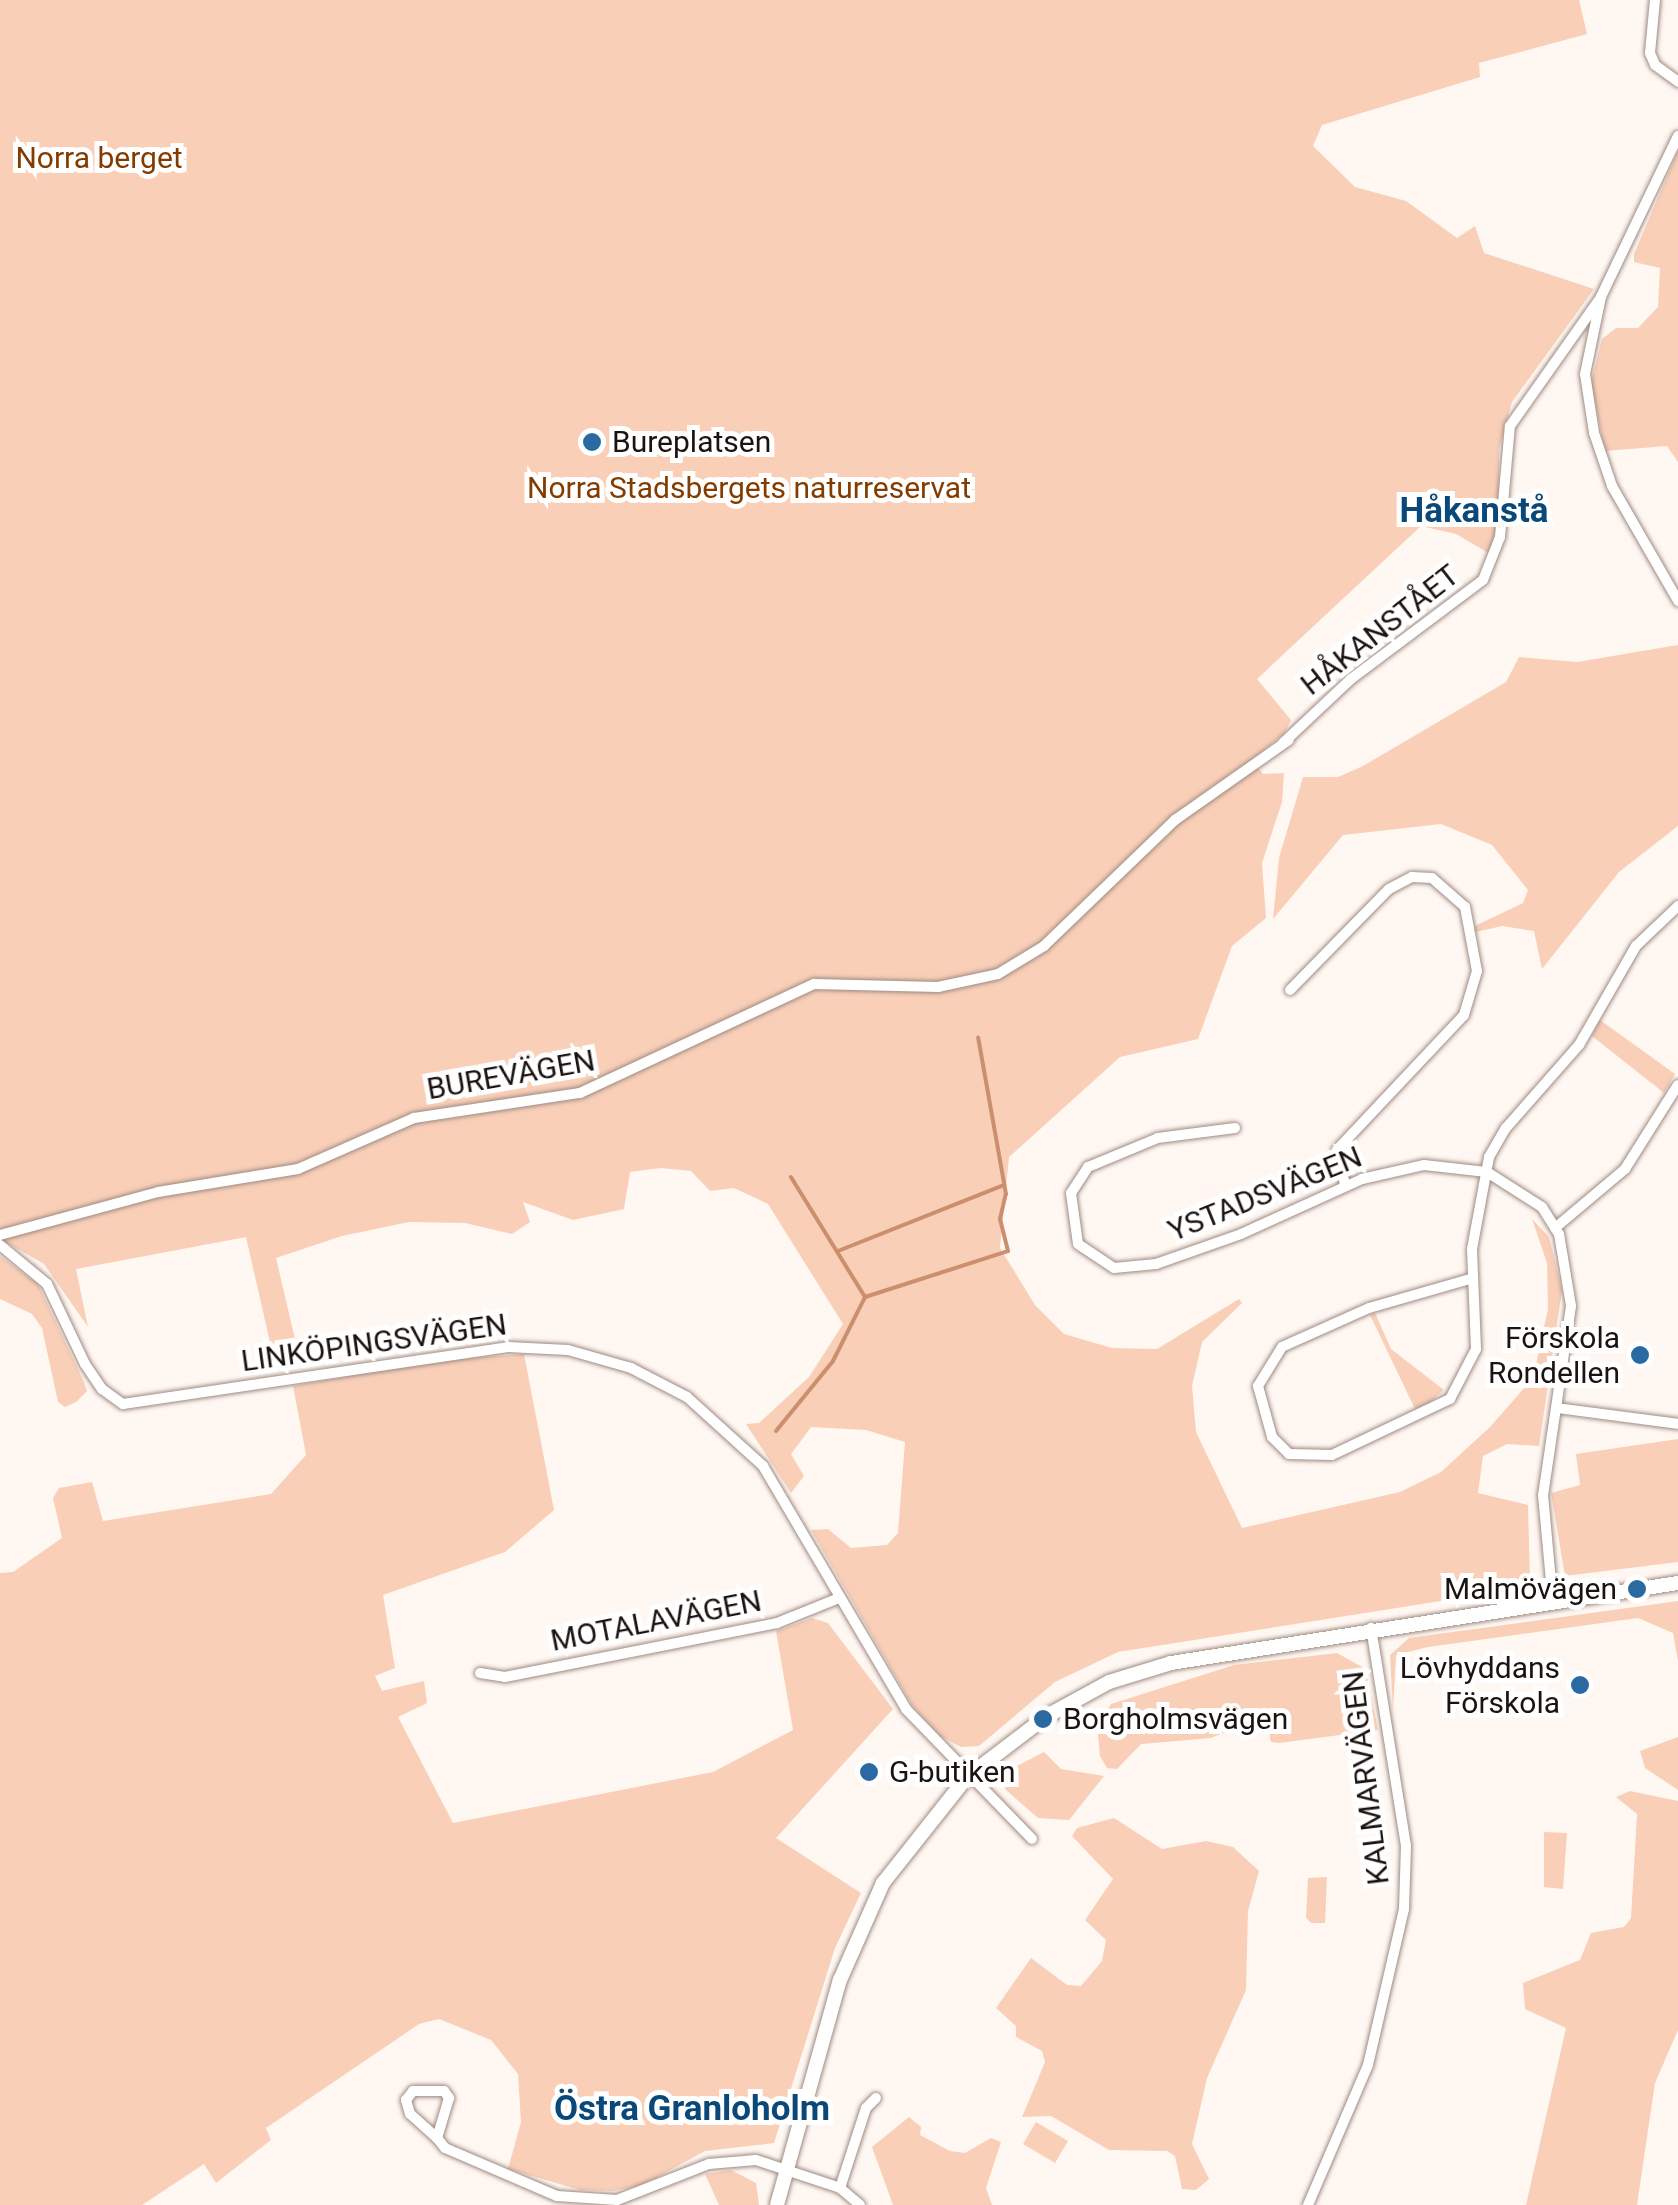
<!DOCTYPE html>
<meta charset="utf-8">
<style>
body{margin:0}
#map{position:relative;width:1678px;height:2205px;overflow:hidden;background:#fff7f2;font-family:Roboto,sans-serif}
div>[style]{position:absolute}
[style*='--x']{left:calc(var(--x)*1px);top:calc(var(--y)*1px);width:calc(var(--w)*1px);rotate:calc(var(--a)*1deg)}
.green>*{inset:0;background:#f9cfb8}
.stream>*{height:4px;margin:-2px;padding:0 2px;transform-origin:2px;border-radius:2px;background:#cb8f6d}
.roads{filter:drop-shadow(0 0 2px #9e8b81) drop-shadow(0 0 2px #9e8b81)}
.street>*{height:10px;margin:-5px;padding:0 5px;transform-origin:5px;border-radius:5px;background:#fff}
.secondary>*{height:14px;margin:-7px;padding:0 7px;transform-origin:7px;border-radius:7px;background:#fff}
.dots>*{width:28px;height:28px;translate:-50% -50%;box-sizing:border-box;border:5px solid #fff;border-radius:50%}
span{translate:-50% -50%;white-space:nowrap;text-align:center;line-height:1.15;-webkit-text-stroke:10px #fff;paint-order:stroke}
.park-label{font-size:30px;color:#843b00}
.poi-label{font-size:30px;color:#1a1310}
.left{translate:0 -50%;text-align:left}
.right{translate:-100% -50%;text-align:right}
.street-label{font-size:30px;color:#1a1310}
.quarter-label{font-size:35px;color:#094878;font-weight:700}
</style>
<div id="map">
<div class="green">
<div style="clip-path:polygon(0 0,1579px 0,1587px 34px,1479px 63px,1480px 77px,1322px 125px,1313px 146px,1355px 187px,1406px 201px,1457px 238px,1475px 226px,1484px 253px,1594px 289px,1512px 402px,1499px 449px,1499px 517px,1490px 554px,1456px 534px,1421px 526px,1257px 679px,1291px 720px,1284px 734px,1251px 760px,1263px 774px,1284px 773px,1282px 802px,1262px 863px,1266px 918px,1232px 946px,1198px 1039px,1120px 1057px,1009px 1157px,1000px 1248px,1035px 1305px,1064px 1334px,1112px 1348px,1157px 1349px,1239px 1299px,1242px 1303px,1202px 1342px,1192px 1386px,1196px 1432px,1242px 1528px,1400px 1492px,1441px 1472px,1490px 1427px,1533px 1378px,1548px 1309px,1547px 1263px,1532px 1219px,1549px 1237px,1562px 1290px,1539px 1446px,1507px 1444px,1483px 1456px,1478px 1493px,1528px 1505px,1530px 1581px,1523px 1588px,1118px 1652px,1055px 1682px,979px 1746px,961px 1747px,940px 1736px,912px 1705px,811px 1530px,828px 1529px,851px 1548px,887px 1545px,898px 1533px,905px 1442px,866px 1430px,811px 1427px,791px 1454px,804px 1476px,791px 1493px,746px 1424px,759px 1423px,809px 1377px,843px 1324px,768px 1204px,734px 1188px,710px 1191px,691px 1171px,661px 1168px,630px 1172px,624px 1209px,573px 1220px,523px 1202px,530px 1222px,512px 1234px,465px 1223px,409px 1222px,342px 1236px,276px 1258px,295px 1339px,272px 1351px,246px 1237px,76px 1269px,88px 1327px,44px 1264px,0 1239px)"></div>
<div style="clip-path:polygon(1678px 151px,1678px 462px,1667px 446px,1605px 451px,1591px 383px,1602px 339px,1616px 328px,1638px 328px,1658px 307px,1660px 268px,1634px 262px,1634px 254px)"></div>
<div style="clip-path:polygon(1678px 645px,1678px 826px,1619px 872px,1542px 969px,1534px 931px,1502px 926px,1476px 932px,1475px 926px,1523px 903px,1528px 890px,1492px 845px,1441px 824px,1343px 835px,1273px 919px,1279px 858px,1303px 777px,1338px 777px,1363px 766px,1506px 682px,1519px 657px,1577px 662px)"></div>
<div style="clip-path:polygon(1600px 1020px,1675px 1074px,1664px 1093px,1592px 1036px)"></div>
<div style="clip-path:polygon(0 1256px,38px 1284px,84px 1382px,87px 1391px,76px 1402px,65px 1407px,58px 1402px,42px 1328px,32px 1314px,0 1299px)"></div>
<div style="clip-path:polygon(1375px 1313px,1391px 1349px,1444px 1390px,1429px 1403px,1415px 1409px,1370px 1315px)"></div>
<div style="clip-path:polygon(524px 1354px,554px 1510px,505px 1552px,383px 1595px,395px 1668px,375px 1676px,382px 1691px,424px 1681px,427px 1703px,398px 1717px,453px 1823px,713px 1772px,793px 1730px,776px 1631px,812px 1618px,828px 1623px,893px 1709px,776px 1838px,861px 1893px,835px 1948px,774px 2143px,705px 2151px,643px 2185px,613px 2191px,580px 2190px,508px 2169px,521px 2122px,518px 2074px,491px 2040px,439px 2019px,419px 2024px,266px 2128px,271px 2140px,216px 2183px,204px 2164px,142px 2205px,0 2205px,0 1573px,13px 1572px,62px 1538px,53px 1498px,59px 1488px,92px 1482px,103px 1521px,271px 1494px,306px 1455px,293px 1386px,449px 1359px)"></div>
<div style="clip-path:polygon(1678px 1439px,1678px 1562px,1565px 1576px,1551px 1493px,1580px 1485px,1576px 1454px)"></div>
<div style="clip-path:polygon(1678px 1601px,1678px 1661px,1673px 1633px,1638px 1618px,1428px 1647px,1396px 1655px,1393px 1710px,1390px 1655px,1409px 1638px)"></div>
<div style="clip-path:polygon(1337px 1653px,1366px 1669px,1378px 1730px,1279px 1743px,1271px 1742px,1267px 1723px,1237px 1716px,1229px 1719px,1228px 1731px,1211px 1738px,1141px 1744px,1117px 1769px,1107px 1768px,1100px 1756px,1097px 1725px,1111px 1704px,1234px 1665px)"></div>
<div style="clip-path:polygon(1678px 1737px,1678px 1790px,1645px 1768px,1640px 1751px)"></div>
<div style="clip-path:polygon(1044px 1752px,1061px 1769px,1104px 1776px,1069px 1820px,1038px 1818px,1005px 1789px,1007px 1771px)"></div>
<div style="clip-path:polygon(1630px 1791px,1678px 1801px,1678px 2030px,1655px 2083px,1637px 2205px,1526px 2205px,1566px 2028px,1525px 2009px,1523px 1983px,1580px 1960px,1591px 1933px,1624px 1927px,1631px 1918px,1637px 1814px,1616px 1797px)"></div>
<div style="clip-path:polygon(1114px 1818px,1162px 1849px,1206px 1841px,1233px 1847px,1259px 1871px,1248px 1911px,1246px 1990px,1207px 2078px,1192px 2144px,1209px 2179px,1196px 2190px,1182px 2189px,1175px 2156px,1167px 2151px,1109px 2150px,1051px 2116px,1022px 2117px,1045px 2062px,1042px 2051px,1016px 2037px,1016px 2026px,996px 2008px,1031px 1958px,1067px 1985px,1081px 1986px,1102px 1961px,1106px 1940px,1085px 1920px,1113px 1879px,1072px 1836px,1077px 1828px)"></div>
<div style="clip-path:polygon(1544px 1832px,1567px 1833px,1563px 1889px,1544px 1887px)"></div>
<div style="clip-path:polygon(1327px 1877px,1325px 1923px,1311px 1923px,1306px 1918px,1308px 1878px)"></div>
<div style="clip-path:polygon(909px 2117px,921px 2127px,920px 2135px,950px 2151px,965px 2153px,991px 2138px,1001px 2142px,986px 2188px,992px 2205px,893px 2205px,872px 2147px)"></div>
<div style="clip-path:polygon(1036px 2122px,1068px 2141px,1055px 2163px,1023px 2144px)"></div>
<div style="clip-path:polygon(731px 2170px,756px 2183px,759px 2205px,719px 2205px,705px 2174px)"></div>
</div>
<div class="stream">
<div style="--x:838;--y:1251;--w:179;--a:-21.7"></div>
<div style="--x:865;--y:1297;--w:150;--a:-17.8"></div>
<div style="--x:1008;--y:1251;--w:33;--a:-104"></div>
<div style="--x:1000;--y:1219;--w:26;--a:-77"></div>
<div style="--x:1006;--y:1194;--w:159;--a:-100.1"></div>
<div style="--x:776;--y:1431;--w:90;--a:-50.8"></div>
<div style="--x:833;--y:1361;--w:72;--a:-63.4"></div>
<div style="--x:865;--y:1297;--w:141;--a:-121.7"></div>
</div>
<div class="roads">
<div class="street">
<div style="--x:1655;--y:0;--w:53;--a:95.4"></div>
<div style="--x:1650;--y:53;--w:13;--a:67"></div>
<div style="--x:1655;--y:65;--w:29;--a:36"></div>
<div style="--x:1678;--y:136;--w:178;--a:115.6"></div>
<div style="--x:1601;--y:297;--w:79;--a:101.7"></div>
<div style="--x:1585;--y:374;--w:60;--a:81.3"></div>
<div style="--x:1594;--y:433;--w:56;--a:71.2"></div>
<div style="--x:1612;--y:486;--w:133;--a:60.1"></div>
<div style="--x:1283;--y:743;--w:93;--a:-43.3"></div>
<div style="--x:1351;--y:679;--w:165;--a:-36.9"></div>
<div style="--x:1483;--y:580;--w:46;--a:-68.4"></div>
<div style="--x:1500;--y:537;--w:111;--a:-84.9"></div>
<div style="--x:1510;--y:426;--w:158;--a:-54.8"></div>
<div style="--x:1290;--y:990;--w:141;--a:-45.6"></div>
<div style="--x:1389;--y:889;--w:26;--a:-28"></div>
<div style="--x:1412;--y:877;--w:20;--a:3"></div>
<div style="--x:1432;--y:878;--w:44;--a:41.3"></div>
<div style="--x:1465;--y:907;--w:65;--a:79.4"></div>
<div style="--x:1477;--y:971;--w:46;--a:106.5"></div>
<div style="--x:1464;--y:1015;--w:185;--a:133.3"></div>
<div style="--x:1337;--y:1150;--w:37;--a:77"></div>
<div style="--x:1235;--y:1128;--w:78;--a:172.6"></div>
<div style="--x:1158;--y:1138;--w:76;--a:157.5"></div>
<div style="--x:1088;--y:1167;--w:31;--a:123"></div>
<div style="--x:1071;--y:1193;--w:51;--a:82.2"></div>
<div style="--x:1078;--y:1244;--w:43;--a:33.7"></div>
<div style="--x:1114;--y:1268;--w:42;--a:-5.4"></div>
<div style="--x:1156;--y:1264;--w:90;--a:-19.4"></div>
<div style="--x:1241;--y:1234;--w:133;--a:-24.4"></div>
<div style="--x:1362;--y:1179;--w:64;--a:-12.7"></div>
<div style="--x:1424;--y:1165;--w:63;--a:6.3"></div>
<div style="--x:1487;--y:1172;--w:65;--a:32.5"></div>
<div style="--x:1542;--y:1207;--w:32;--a:58"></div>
<div style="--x:1559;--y:1234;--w:73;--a:80.5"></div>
<div style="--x:1571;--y:1306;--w:191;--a:98.4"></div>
<div style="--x:1543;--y:1495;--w:107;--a:84.7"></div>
<div style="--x:1555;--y:1228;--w:92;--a:-40.1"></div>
<div style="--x:1625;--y:1169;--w:99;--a:-57.8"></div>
<div style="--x:0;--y:1235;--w:164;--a:-15.2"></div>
<div style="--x:158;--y:1192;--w:142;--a:-9.3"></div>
<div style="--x:298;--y:1169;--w:127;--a:-23.7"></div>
<div style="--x:414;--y:1118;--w:168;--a:-8.6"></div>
<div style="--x:580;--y:1093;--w:258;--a:-25"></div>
<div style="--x:814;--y:984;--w:124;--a:1.4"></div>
<div style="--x:938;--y:987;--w:61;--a:-12.2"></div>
<div style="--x:998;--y:974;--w:54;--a:-31.3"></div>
<div style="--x:1044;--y:946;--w:182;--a:-43.9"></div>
<div style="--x:1175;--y:820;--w:139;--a:-35.1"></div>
<div style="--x:0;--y:1245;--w:61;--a:39.7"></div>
<div style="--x:47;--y:1284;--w:89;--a:64.6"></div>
<div style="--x:85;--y:1364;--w:30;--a:56"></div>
<div style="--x:102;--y:1389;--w:26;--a:36"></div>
<div style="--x:123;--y:1404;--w:389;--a:-8.4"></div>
<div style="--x:508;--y:1347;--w:60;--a:2.9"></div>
<div style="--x:568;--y:1350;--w:66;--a:15.9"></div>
<div style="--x:631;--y:1368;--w:63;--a:27.4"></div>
<div style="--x:687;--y:1397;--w:103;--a:42.2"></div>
<div style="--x:763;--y:1466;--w:282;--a:59.5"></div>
<div style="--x:906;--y:1709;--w:181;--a:45.9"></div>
<div style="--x:1470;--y:1279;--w:105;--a:164"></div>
<div style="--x:1369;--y:1308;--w:95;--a:155.9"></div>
<div style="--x:1282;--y:1347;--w:46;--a:121.6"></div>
<div style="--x:1258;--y:1386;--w:53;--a:74.6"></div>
<div style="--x:1272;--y:1437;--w:24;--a:45"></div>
<div style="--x:1289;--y:1454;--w:43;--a:1.3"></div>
<div style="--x:1332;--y:1455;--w:131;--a:-25.4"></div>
<div style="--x:1450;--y:1399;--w:56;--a:-62.5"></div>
<div style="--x:1476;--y:1349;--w:100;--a:-92.3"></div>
<div style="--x:1472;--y:1249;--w:94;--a:-79.5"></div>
<div style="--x:1489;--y:1157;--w:34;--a:-60"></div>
<div style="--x:1506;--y:1128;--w:111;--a:-48.7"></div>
<div style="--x:1579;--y:1045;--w:114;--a:-60.1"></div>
<div style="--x:1636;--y:946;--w:58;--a:-43.6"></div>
<div style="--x:1557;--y:1408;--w:122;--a:7.5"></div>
<div style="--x:480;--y:1673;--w:25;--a:9"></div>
<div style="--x:505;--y:1677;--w:277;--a:-11.2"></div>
<div style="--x:777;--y:1623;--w:67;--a:-22"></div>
<div style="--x:437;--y:2138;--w:36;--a:-138"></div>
<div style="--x:410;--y:2114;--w:15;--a:-106"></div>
<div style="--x:406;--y:2100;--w:11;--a:-52"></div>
<div style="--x:413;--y:2091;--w:31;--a:0"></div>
<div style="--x:444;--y:2091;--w:9;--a:54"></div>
<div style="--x:449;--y:2098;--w:42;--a:106.7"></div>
<div style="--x:437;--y:2138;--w:13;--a:51"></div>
<div style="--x:445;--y:2148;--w:122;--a:23.2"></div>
<div style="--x:557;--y:2196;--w:60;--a:3.8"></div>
<div style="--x:617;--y:2200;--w:99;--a:-21.4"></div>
<div style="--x:709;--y:2164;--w:47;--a:-4.9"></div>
<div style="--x:756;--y:2160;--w:89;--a:18.4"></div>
<div style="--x:840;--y:2188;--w:26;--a:40"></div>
<div style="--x:840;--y:2188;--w:84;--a:-72"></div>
<div style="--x:866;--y:2108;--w:14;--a:-45"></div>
<div style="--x:1308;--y:2205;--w:152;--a:-66.8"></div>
<div style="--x:1368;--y:2065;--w:160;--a:-77"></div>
<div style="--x:1404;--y:1909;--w:63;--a:-88.2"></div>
<div style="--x:1406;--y:1846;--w:221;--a:-99.1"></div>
</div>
<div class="secondary">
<div style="--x:777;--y:2205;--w:234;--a:-74.4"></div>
<div style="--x:840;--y:1980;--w:106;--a:-66.1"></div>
<div style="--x:883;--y:1883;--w:135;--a:-51.6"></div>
<div style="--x:967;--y:1777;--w:101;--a:-37.3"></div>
<div style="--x:1047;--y:1716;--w:71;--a:-28.7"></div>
<div style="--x:1109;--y:1682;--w:65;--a:-17"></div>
<div style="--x:1171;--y:1663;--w:513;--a:-8.97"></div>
</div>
</div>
<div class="dots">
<div style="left:592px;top:442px;background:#2b6aa1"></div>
<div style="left:1640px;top:1355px;background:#2b6aa1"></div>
<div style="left:1637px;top:1589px;background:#2b6aa1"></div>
<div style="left:1580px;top:1685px;background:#2b6aa1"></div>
<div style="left:1043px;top:1719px;background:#2b6aa1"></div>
<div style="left:869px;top:1772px;background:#2b6aa1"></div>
</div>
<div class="park-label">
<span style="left:99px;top:158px">Norra berget</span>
<span style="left:749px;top:488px">Norra Stadsbergets naturreservat</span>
</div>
<div class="poi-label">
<span class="left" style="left:612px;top:442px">Bureplatsen</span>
<span class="right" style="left:1620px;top:1355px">Förskola<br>Rondellen</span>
<span class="right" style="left:1617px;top:1589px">Malmövägen</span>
<span class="right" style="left:1560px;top:1685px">Lövhyddans<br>Förskola</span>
<span class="left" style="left:1063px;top:1719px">Borgholmsvägen</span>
<span class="left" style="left:889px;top:1772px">G-butiken</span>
</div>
<div class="street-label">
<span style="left:1380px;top:630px;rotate:-38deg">HÅKANSTÅET</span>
<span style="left:511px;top:1075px;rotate:-10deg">BUREVÄGEN</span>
<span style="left:1265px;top:1194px;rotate:-22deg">YSTADSVÄGEN</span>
<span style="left:374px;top:1343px;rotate:-8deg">LINKÖPINGSVÄGEN</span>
<span style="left:656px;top:1621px;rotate:-11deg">MOTALAVÄGEN</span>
<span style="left:1366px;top:1778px;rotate:-97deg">KALMARVÄGEN</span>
</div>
<div class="quarter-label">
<span style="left:1474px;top:511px">Håkanstå</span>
<span style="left:692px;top:2109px">Östra Granloholm</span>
</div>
</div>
